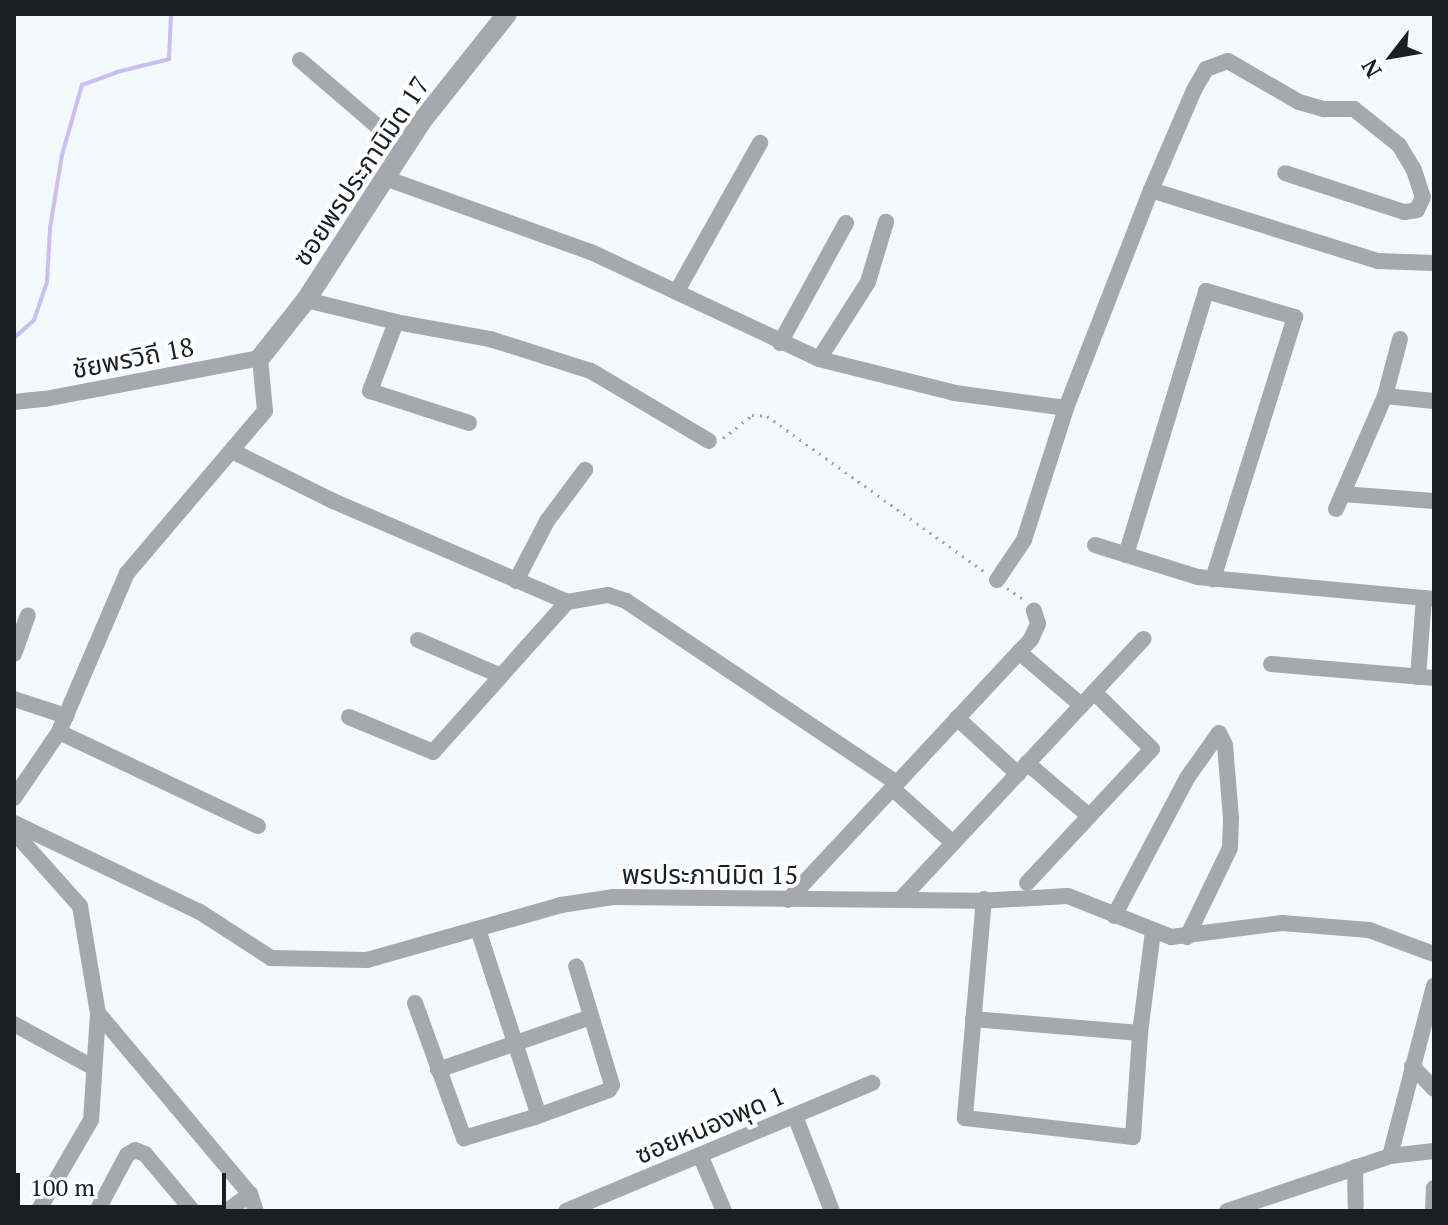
<!DOCTYPE html>
<meta charset="utf-8">
<style>
body{margin:0}
#map{position:relative;width:1448px;height:1225px;overflow:hidden;background:#f3f9fd;font-family:"PT Serif","Noto Sans Thai",serif}
div>[style]{position:absolute}
[style*='--x']{left:calc(var(--x)*1px);top:calc(var(--y)*1px);width:calc(var(--w)*1px);rotate:calc(var(--a)*1deg)}
.stream>*{height:4px;margin:-2px;padding:0 2px;transform-origin:2px;border-radius:2px;background:#ccbdf3}
.path>*{height:3px;margin-top:-1.5px;transform-origin:0;background:repeating-linear-gradient(90deg,#9ea4a8 0 2px,transparent 0 8px)}
.minor>*{height:16px;margin:-8px;padding:0 8px;transform-origin:8px;border-radius:8px;background:#a5a8ae}
.tertiary>*{height:20px;margin:-10px;padding:0 10px;transform-origin:10px;border-radius:10px;background:#a5a8ae}
span{translate:-50% -50%;white-space:nowrap;text-align:center;line-height:1.15;-webkit-text-stroke:8px #fff;paint-order:stroke}
.street-label{font-size:26px;color:#191f22}
.frame{position:absolute;inset:0;border:16px solid #191f22;pointer-events:none}
.north{position:absolute;left:1352px;top:16px;width:80px;height:80px;-webkit-text-stroke:6px #fff;paint-order:stroke;rotate:239deg;font-size:22px;font-weight:700;line-height:32px;text-align:center;color:#191f22}
.north::after{content:'';display:block;margin:auto;width:28px;height:36px;background:#191f22;clip-path:polygon(50% 0,100% 100%,50% 72%,0 100%)}
.scale{position:absolute;left:16px;top:1173px;width:210px;height:36px;box-sizing:border-box;border:4px solid #191f22;border-top:0;padding-left:10px;font-size:24px;line-height:28px;white-space:nowrap;color:#191f22;-webkit-text-stroke:6px #fff;paint-order:stroke}
</style>
<div id="map">
<div class="stream">
<div style="--x:14;--y:338;--w:27;--a:-42"></div>
<div style="--x:34;--y:320;--w:40;--a:-71.1"></div>
<div style="--x:47;--y:282;--w:54;--a:-86.8"></div>
<div style="--x:50;--y:228;--w:74;--a:-80.7"></div>
<div style="--x:62;--y:155;--w:73;--a:-74.1"></div>
<div style="--x:82;--y:85;--w:37;--a:-20"></div>
<div style="--x:117;--y:72;--w:54;--a:-14"></div>
<div style="--x:169;--y:59;--w:45;--a:-87.5"></div>
</div>
<div class="path">
<div style="--x:723;--y:438;--w:37;--a:-38"></div>
<div style="--x:752;--y:415;--w:15;--a:4"></div>
<div style="--x:767;--y:416;--w:268;--a:35.6"></div>
<div style="--x:1007;--y:588;--w:21;--a:35"></div>
</div>
<div class="minor">
<div style="--x:300;--y:60;--w:137;--a:40.6"></div>
<div style="--x:385;--y:178;--w:219;--a:19.8"></div>
<div style="--x:591;--y:252;--w:252;--a:25.1"></div>
<div style="--x:819;--y:359;--w:140;--a:14"></div>
<div style="--x:955;--y:393;--w:112;--a:7.7"></div>
<div style="--x:1151;--y:190;--w:238;--a:17.4"></div>
<div style="--x:1378;--y:261;--w:56;--a:2"></div>
<div style="--x:677;--y:291;--w:170;--a:-60.7"></div>
<div style="--x:306;--y:300;--w:93;--a:13.7"></div>
<div style="--x:396;--y:322;--w:96;--a:10.3"></div>
<div style="--x:490;--y:339;--w:106;--a:17.6"></div>
<div style="--x:591;--y:371;--w:137;--a:30.7"></div>
<div style="--x:396;--y:322;--w:74;--a:110.6"></div>
<div style="--x:370;--y:391;--w:104;--a:17.9"></div>
<div style="--x:780;--y:343;--w:137;--a:-61.2"></div>
<div style="--x:819;--y:359;--w:91;--a:-57.5"></div>
<div style="--x:868;--y:282;--w:63;--a:-73.3"></div>
<div style="--x:1385;--y:396;--w:49;--a:5.8"></div>
<div style="--x:14;--y:402;--w:31;--a:-6"></div>
<div style="--x:45;--y:399;--w:219;--a:-10.8"></div>
<div style="--x:260;--y:358;--w:53;--a:84.6"></div>
<div style="--x:265;--y:411;--w:213;--a:130.4"></div>
<div style="--x:127;--y:573;--w:173;--a:113.2"></div>
<div style="--x:59;--y:732;--w:80;--a:124.3"></div>
<div style="--x:232;--y:451;--w:113;--a:26.3"></div>
<div style="--x:333;--y:501;--w:255;--a:23.3"></div>
<div style="--x:1343;--y:494;--w:91;--a:4.4"></div>
<div style="--x:1336;--y:509;--w:123;--a:-66.6"></div>
<div style="--x:1385;--y:396;--w:59;--a:-75.3"></div>
<div style="--x:1095;--y:545;--w:108;--a:17.3"></div>
<div style="--x:1198;--y:577;--w:237;--a:5.3"></div>
<div style="--x:1126;--y:555;--w:276;--a:-73.1"></div>
<div style="--x:1206;--y:291;--w:93;--a:16.3"></div>
<div style="--x:1295;--y:317;--w:275;--a:107.4"></div>
<div style="--x:997;--y:580;--w:48;--a:-56"></div>
<div style="--x:1024;--y:540;--w:139;--a:-72.3"></div>
<div style="--x:1066;--y:408;--w:234;--a:-68.7"></div>
<div style="--x:1151;--y:190;--w:109;--a:-66.7"></div>
<div style="--x:1194;--y:90;--w:24;--a:-60"></div>
<div style="--x:1206;--y:69;--w:23;--a:-20"></div>
<div style="--x:1228;--y:61;--w:82;--a:30"></div>
<div style="--x:1299;--y:102;--w:26;--a:16"></div>
<div style="--x:1324;--y:109;--w:30;--a:0"></div>
<div style="--x:1354;--y:109;--w:58;--a:38.7"></div>
<div style="--x:1399;--y:145;--w:29;--a:59"></div>
<div style="--x:1414;--y:170;--w:28;--a:72"></div>
<div style="--x:1423;--y:197;--w:14;--a:115"></div>
<div style="--x:1417;--y:210;--w:13;--a:171"></div>
<div style="--x:1404;--y:212;--w:125;--a:-161.9"></div>
<div style="--x:516;--y:581;--w:68;--a:-62.7"></div>
<div style="--x:547;--y:521;--w:64;--a:-53.3"></div>
<div style="--x:418;--y:640;--w:90;--a:23.4"></div>
<div style="--x:1019;--y:652;--w:82;--a:40.5"></div>
<div style="--x:14;--y:654;--w:41;--a:-70.3"></div>
<div style="--x:1271;--y:664;--w:164;--a:4.9"></div>
<div style="--x:1418;--y:677;--w:79;--a:-85.7"></div>
<div style="--x:14;--y:699;--w:55;--a:18.1"></div>
<div style="--x:349;--y:717;--w:91;--a:22.6"></div>
<div style="--x:433;--y:752;--w:201;--a:-48.2"></div>
<div style="--x:567;--y:602;--w:42;--a:-9.7"></div>
<div style="--x:608;--y:595;--w:19;--a:18"></div>
<div style="--x:626;--y:601;--w:326;--a:33.9"></div>
<div style="--x:957;--y:718;--w:83;--a:42.6"></div>
<div style="--x:59;--y:732;--w:220;--a:25.3"></div>
<div style="--x:1027;--y:763;--w:82;--a:40.5"></div>
<div style="--x:892;--y:788;--w:82;--a:42"></div>
<div style="--x:14;--y:823;--w:206;--a:25.6"></div>
<div style="--x:200;--y:912;--w:85;--a:32.9"></div>
<div style="--x:271;--y:958;--w:96;--a:1.2"></div>
<div style="--x:367;--y:960;--w:202;--a:-15.8"></div>
<div style="--x:561;--y:905;--w:54;--a:-8.6"></div>
<div style="--x:614;--y:897;--w:363;--a:0.6"></div>
<div style="--x:977;--y:901;--w:91;--a:-3.1"></div>
<div style="--x:1068;--y:896;--w:111;--a:21.7"></div>
<div style="--x:1171;--y:937;--w:112;--a:-7.2"></div>
<div style="--x:1282;--y:923;--w:87;--a:4.6"></div>
<div style="--x:1369;--y:930;--w:69;--a:20.3"></div>
<div style="--x:14;--y:832;--w:99;--a:48.3"></div>
<div style="--x:80;--y:906;--w:109;--a:80.5"></div>
<div style="--x:98;--y:1013;--w:107;--a:93.7"></div>
<div style="--x:91;--y:1120;--w:105;--a:120.2"></div>
<div style="--x:1027;--y:883;--w:183;--a:-47"></div>
<div style="--x:1152;--y:749;--w:81;--a:-135.5"></div>
<div style="--x:984;--y:899;--w:220;--a:95"></div>
<div style="--x:965;--y:1118;--w:169;--a:6.5"></div>
<div style="--x:1133;--y:1137;--w:104;--a:-86.1"></div>
<div style="--x:1140;--y:1033;--w:102;--a:-82.7"></div>
<div style="--x:788;--y:900;--w:357;--a:-47"></div>
<div style="--x:1031;--y:639;--w:17;--a:-65"></div>
<div style="--x:1038;--y:624;--w:14;--a:-107"></div>
<div style="--x:900;--y:900;--w:357;--a:-47"></div>
<div style="--x:1114;--y:916;--w:156;--a:-62.1"></div>
<div style="--x:1187;--y:778;--w:55;--a:-54.6"></div>
<div style="--x:1219;--y:733;--w:13;--a:63"></div>
<div style="--x:1225;--y:745;--w:73;--a:85.3"></div>
<div style="--x:1231;--y:818;--w:30;--a:92"></div>
<div style="--x:1230;--y:848;--w:99;--a:115.8"></div>
<div style="--x:415;--y:1003;--w:144;--a:70.1"></div>
<div style="--x:464;--y:1138;--w:74;--a:-16.5"></div>
<div style="--x:535;--y:1117;--w:7;--a:-74"></div>
<div style="--x:537;--y:1110;--w:189;--a:-108.1"></div>
<div style="--x:98;--y:1013;--w:236;--a:50"></div>
<div style="--x:250;--y:1194;--w:18;--a:71"></div>
<div style="--x:973;--y:1019;--w:168;--a:4.8"></div>
<div style="--x:14;--y:1024;--w:91;--a:28.8"></div>
<div style="--x:1412;--y:1066;--w:32;--a:46"></div>
<div style="--x:438;--y:1070;--w:162;--a:-19.1"></div>
<div style="--x:795;--y:1116;--w:102;--a:68.7"></div>
<div style="--x:535;--y:1117;--w:79;--a:-20"></div>
<div style="--x:609;--y:1090;--w:6;--a:-59"></div>
<div style="--x:612;--y:1085;--w:124;--a:-106.8"></div>
<div style="--x:700;--y:1155;--w:61;--a:66.8"></div>
<div style="--x:1390;--y:1156;--w:176;--a:-75.5"></div>
<div style="--x:1355;--y:1167;--w:39;--a:89"></div>
<div style="--x:97;--y:1211;--w:64;--a:-61.8"></div>
<div style="--x:127;--y:1155;--w:9;--a:-32"></div>
<div style="--x:135;--y:1150;--w:11;--a:22"></div>
<div style="--x:145;--y:1154;--w:75;--a:49.9"></div>
<div style="--x:227;--y:1211;--w:29;--a:-36"></div>
<div style="--x:566;--y:1211;--w:332;--a:-22.7"></div>
<div style="--x:1227;--y:1211;--w:172;--a:-18.6"></div>
<div style="--x:1390;--y:1156;--w:44;--a:-6.5"></div>
<div style="--x:1433;--y:1211;--w:23;--a:-88"></div>
</div>
<div class="tertiary">
<div style="--x:260;--y:358;--w:74;--a:-51.6"></div>
<div style="--x:306;--y:300;--w:212;--a:-57.1"></div>
<div style="--x:421;--y:122;--w:138;--a:-51.5"></div>
</div>
<div class="street-label">
<span style="left:361px;top:171px;rotate:-56deg">ซอยพรประภานิมิต 17</span>
<span style="left:133px;top:358px;rotate:-11deg">ชัยพรวิถี 18</span>
<span style="left:710px;top:875px">พรประภานิมิต 15</span>
<span style="left:710px;top:1125px;rotate:-23deg">ซอยหนองพุด 1</span>
</div>
<div class="frame"></div>
<div class="north">N</div>
<div class="scale">100 m</div>
</div>
